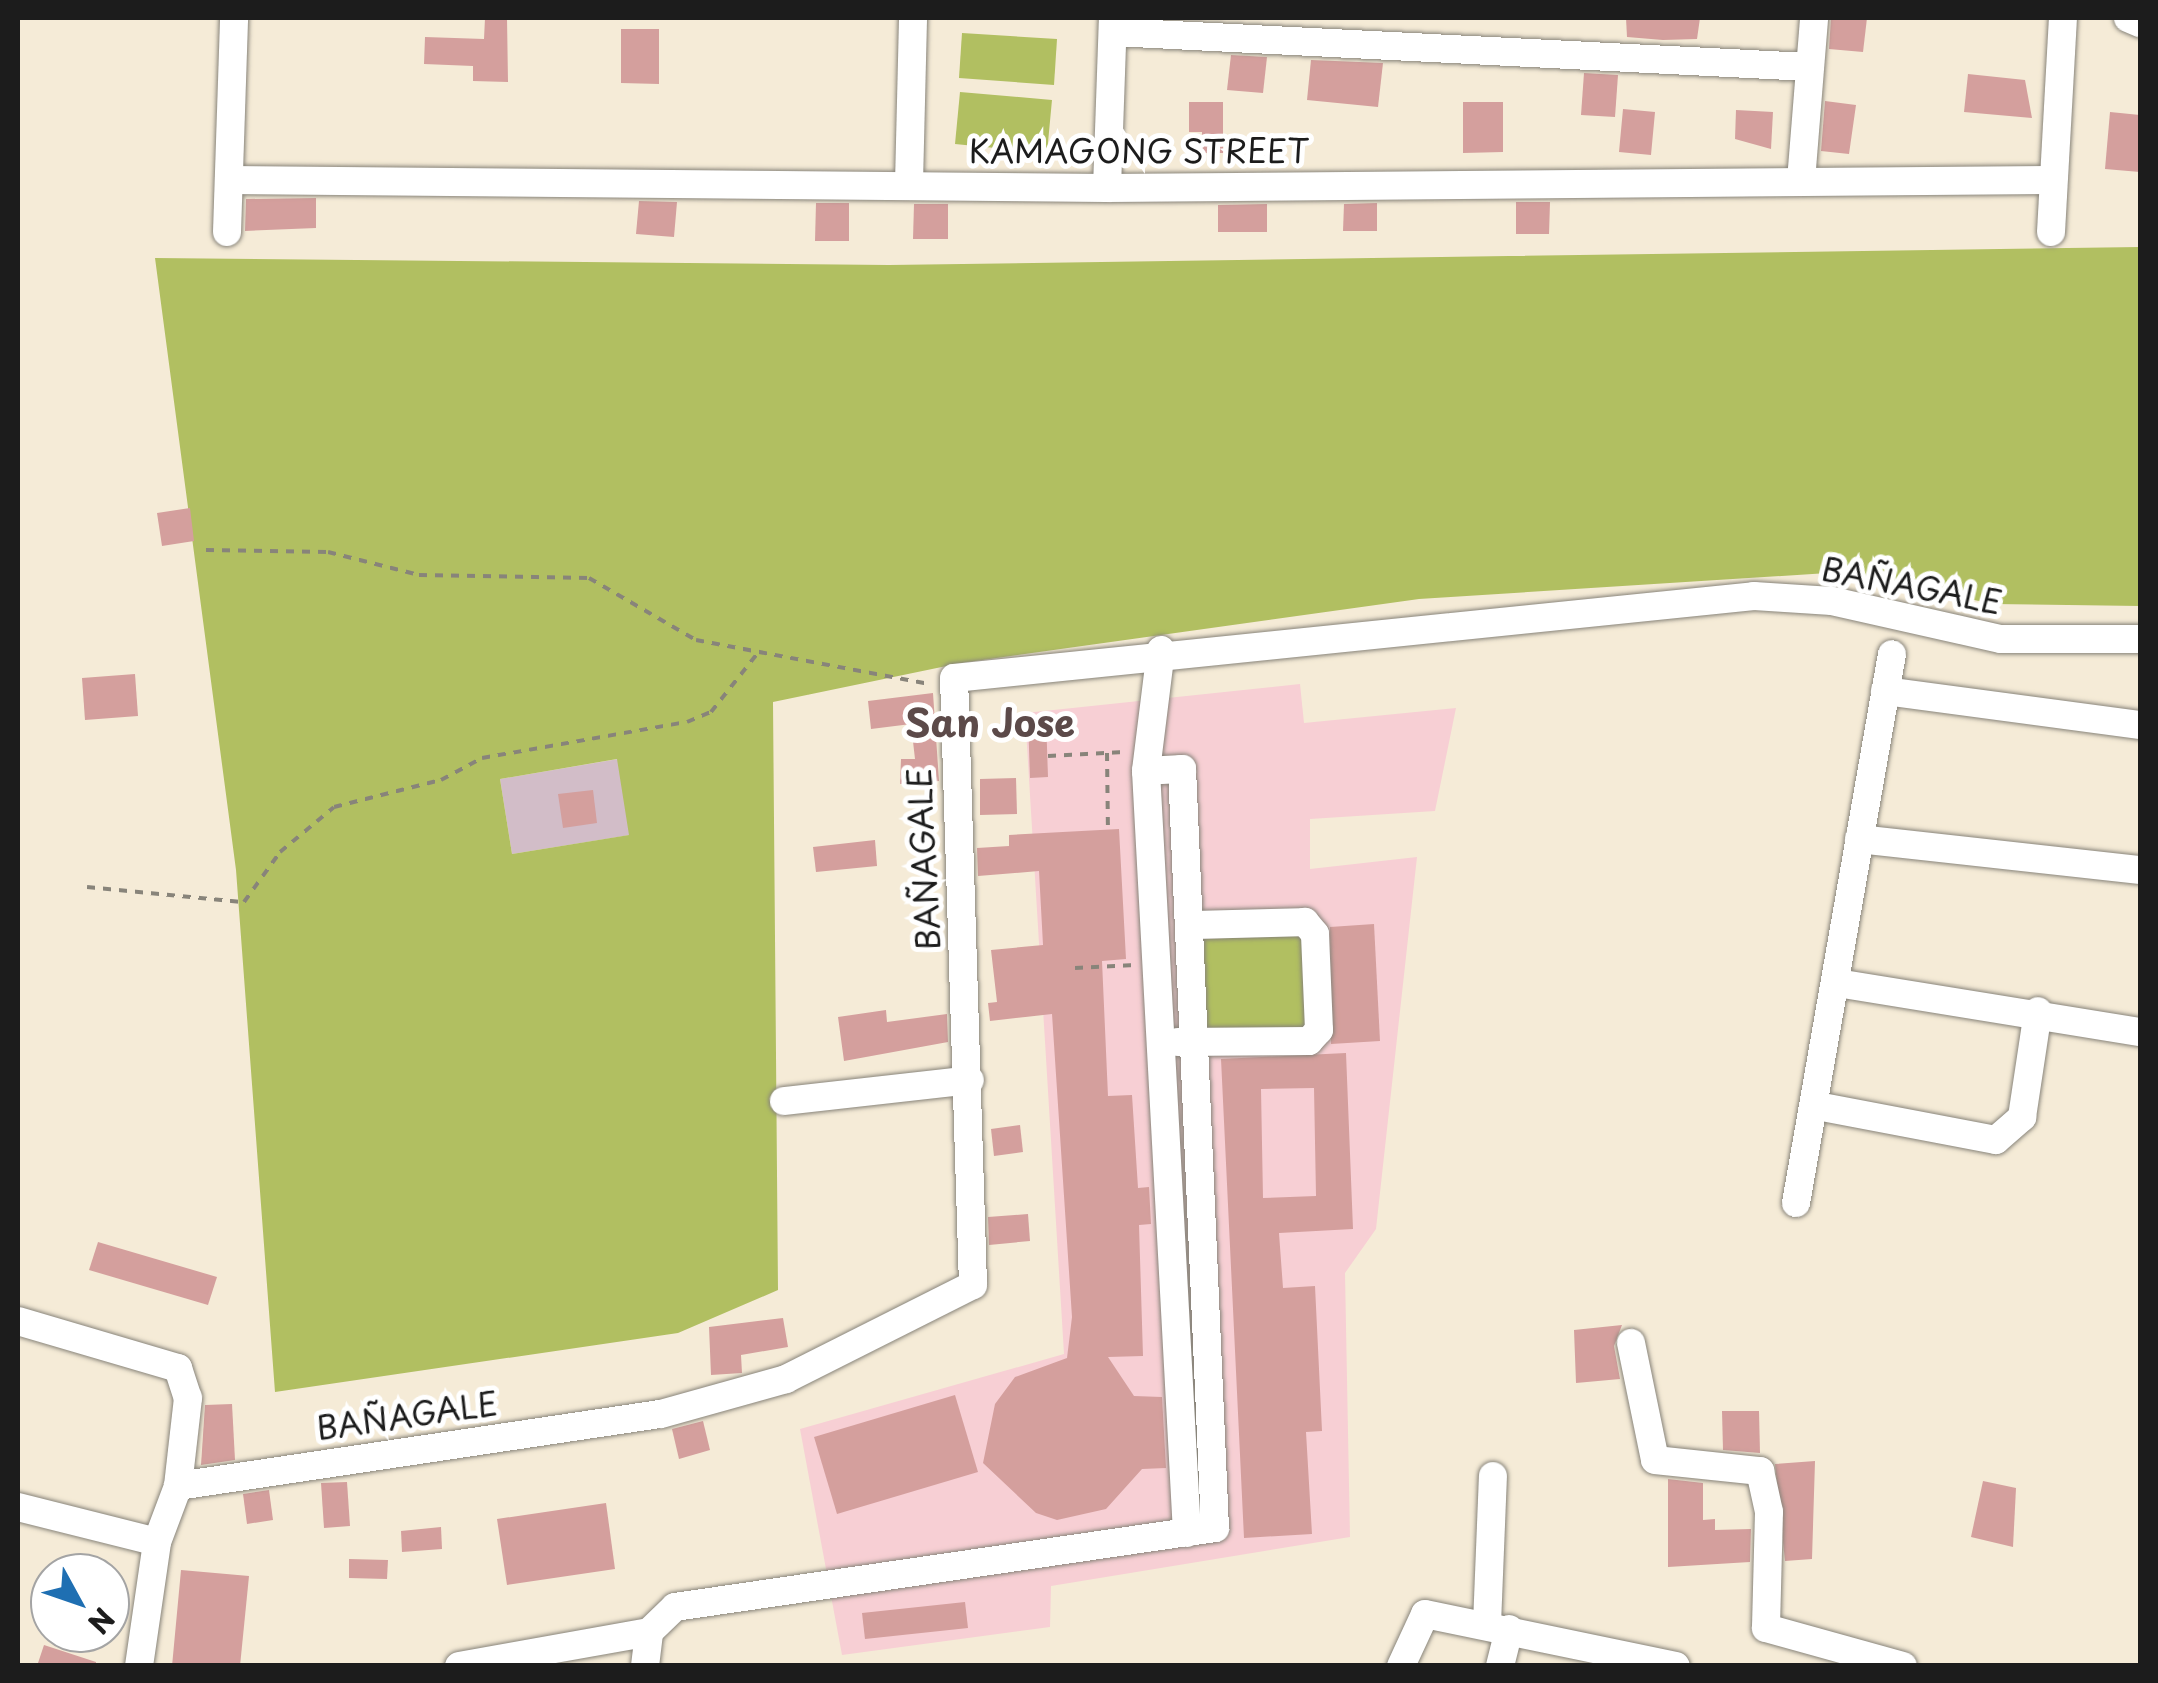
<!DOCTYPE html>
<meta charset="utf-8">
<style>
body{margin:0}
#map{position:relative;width:2158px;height:1683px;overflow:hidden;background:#f5ebd7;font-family:"Playpen Sans",sans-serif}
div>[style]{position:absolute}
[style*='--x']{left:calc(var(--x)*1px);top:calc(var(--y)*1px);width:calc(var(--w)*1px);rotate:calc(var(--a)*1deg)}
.built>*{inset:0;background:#f7cfd4}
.industrial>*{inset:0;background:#d2bdc8}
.green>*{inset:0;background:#b1bf61}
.building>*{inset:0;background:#d49f9d}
.path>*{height:4px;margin-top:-2px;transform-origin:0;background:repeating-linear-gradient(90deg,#88847a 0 8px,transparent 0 16px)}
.roads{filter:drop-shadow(0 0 2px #88847a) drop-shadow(0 0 2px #88847a)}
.minor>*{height:28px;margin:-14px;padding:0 14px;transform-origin:14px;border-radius:14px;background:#fff}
span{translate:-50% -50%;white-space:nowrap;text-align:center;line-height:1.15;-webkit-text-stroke:10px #fff;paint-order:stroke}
.street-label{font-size:32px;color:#1c1c1c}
.quarter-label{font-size:38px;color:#5c4a49;font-weight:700}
.frame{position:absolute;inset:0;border:20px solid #1c1c1c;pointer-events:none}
.north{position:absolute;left:30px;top:1553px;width:100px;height:100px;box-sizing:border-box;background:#fff;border:2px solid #a4a4a4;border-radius:50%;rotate:130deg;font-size:28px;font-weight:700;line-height:40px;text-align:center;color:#1c1c1c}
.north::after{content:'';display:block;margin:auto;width:35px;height:45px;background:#1f6fb2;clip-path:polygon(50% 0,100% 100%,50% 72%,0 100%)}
</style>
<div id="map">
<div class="built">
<div style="clip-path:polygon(1300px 684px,1304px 723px,1456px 708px,1435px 811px,1310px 819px,1310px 869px,1417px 857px,1376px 1229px,1345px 1273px,1350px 1537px,1051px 1586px,1050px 1627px,842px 1655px,800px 1429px,1064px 1354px,1025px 713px)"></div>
</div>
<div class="industrial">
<div style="clip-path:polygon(618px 759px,630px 835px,512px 854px,500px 779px)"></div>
</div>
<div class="green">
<div style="clip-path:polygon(962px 33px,1057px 39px,1054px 85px,959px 78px)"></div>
<div style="clip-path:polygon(960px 92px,1052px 100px,1047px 153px,955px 144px)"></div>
<div style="clip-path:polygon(evenodd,2140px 247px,2140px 606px,1993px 604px,1843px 572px,1419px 599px,961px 663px,773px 702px,778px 1290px,678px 1333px,275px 1392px,236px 870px,155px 258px,889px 265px,2140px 247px,617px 759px,629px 835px,512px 854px,500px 779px,617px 759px)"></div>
<div style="clip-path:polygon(1304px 935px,1307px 1031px,1201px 1035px,1198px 939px)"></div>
</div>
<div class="building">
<div style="clip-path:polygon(485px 18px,507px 18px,508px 82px,473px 81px,473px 66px,424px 64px,425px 37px,484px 39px)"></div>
<div style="clip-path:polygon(1626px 18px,1700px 18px,1697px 39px,1663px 40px,1627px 37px)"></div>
<div style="clip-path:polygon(1831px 18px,1867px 18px,1863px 52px,1829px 49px)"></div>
<div style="clip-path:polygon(621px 29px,659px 29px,659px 84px,621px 83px)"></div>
<div style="clip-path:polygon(1231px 55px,1267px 57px,1263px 93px,1227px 90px)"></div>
<div style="clip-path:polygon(1311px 60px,1383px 63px,1378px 107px,1307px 100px)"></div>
<div style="clip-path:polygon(1584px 73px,1618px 75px,1615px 117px,1581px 115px)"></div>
<div style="clip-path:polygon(1968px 74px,2025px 80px,2032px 118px,1964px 112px)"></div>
<div style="clip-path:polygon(1825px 101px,1856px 105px,1849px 154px,1821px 151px)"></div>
<div style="clip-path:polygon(1189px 102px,1223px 102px,1223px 153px,1202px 153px,1202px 132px,1189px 132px)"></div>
<div style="clip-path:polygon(1463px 102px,1503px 102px,1503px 152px,1463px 153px)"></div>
<div style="clip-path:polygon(1623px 109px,1655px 112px,1651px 155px,1619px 152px)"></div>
<div style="clip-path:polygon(1736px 110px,1773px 112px,1771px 149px,1735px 139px)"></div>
<div style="clip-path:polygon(2110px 112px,2140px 115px,2140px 172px,2105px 169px)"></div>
<div style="clip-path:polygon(316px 198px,316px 228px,245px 231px,246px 199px)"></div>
<div style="clip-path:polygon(639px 201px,677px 202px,674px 237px,636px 234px)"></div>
<div style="clip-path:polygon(1516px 202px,1550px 202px,1549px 234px,1516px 234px)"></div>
<div style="clip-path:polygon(816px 203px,849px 203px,849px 241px,815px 241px)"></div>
<div style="clip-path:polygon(1377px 203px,1377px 231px,1343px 231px,1344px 204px)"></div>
<div style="clip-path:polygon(914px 204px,948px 204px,948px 239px,913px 239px)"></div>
<div style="clip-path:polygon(1267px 204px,1267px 232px,1218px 232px,1218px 205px)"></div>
<div style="clip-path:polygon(190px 508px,194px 541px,162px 546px,157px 513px)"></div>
<div style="clip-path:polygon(135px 674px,138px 716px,85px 720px,82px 678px)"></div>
<div style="clip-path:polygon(933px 693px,939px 781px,900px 784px,901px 759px,915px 759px,911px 724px,871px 729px,868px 701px)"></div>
<div style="clip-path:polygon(1046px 718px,1048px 777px,1030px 778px,1028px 719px)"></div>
<div style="clip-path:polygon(1016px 778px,1017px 814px,980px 815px,980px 779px)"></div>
<div style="clip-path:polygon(593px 790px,597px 823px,563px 828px,558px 794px)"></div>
<div style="clip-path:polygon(1119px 829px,1126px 959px,1102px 961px,1108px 1096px,1132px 1095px,1138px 1188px,1149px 1187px,1151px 1224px,1139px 1225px,1143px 1356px,1108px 1357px,1134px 1396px,1162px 1397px,1166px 1468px,1142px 1469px,1106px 1509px,1057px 1520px,1036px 1513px,983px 1463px,995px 1404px,1015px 1377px,1067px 1358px,1072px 1317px,1052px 1014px,990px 1021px,988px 1003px,997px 1002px,991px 950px,1043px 945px,1039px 871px,978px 876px,977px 848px,1009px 846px,1009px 835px)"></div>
<div style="clip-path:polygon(875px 840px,877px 866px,816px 872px,813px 847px)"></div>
<div style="clip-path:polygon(1374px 924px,1380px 1041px,1331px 1044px,1330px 927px)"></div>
<div style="clip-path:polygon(886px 1010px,887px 1022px,947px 1014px,948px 1042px,844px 1061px,838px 1017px)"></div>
<div style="clip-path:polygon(evenodd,1346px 1053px,1353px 1229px,1279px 1233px,1283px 1288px,1315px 1286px,1322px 1431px,1306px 1432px,1312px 1534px,1244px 1538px,1221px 1059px,1346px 1053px,1314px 1088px,1316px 1196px,1263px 1198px,1261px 1089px,1314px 1088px)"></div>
<div style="clip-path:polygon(1020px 1125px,1023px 1152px,994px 1156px,991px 1129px)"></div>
<div style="clip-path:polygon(1028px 1214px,1030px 1241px,989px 1245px,988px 1217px)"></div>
<div style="clip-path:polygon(98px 1242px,217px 1277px,208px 1305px,89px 1270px)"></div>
<div style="clip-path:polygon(783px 1318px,788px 1347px,741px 1355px,742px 1373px,711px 1375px,709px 1327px)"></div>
<div style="clip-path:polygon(1622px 1325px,1614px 1346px,1620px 1379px,1576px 1383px,1574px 1330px)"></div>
<div style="clip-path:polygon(955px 1395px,978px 1472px,837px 1514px,814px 1437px)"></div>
<div style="clip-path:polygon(232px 1404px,235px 1460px,201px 1465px,205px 1405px)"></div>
<div style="clip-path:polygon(1722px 1411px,1759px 1411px,1760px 1453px,1723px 1450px)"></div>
<div style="clip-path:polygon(703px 1421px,710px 1450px,679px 1459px,672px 1429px)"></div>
<div style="clip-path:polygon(1815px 1461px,1812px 1559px,1785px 1561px,1775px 1464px)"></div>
<div style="clip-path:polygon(1668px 1479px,1703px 1483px,1703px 1520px,1715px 1519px,1715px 1530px,1751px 1529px,1750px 1562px,1668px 1567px)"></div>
<div style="clip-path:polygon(1983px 1481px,2016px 1488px,2013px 1547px,1971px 1537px)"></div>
<div style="clip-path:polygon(347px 1482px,350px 1526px,324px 1528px,321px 1483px)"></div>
<div style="clip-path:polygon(269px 1490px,273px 1520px,247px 1524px,243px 1494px)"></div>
<div style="clip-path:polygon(606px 1503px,615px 1569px,507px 1585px,497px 1519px)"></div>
<div style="clip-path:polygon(441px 1527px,442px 1549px,402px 1552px,401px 1531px)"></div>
<div style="clip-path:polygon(349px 1559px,388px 1560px,387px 1579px,349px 1578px)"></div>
<div style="clip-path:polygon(181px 1570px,249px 1576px,240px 1666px,172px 1666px)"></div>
<div style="clip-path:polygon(965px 1602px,968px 1628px,865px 1639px,862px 1613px)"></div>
<div style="clip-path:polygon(44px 1645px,96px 1662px,96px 1666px,37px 1666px)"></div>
</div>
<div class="path">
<div style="--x:206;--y:550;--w:122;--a:0.9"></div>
<div style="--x:328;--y:552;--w:94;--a:14.2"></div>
<div style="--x:419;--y:575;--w:170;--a:1"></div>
<div style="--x:589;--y:578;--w:124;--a:30.1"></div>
<div style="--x:696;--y:640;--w:236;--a:10.7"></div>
<div style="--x:1107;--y:753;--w:77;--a:89.3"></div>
<div style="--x:1048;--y:756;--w:76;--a:-3"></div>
<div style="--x:87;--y:887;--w:158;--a:5.5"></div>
<div style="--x:244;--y:902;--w:62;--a:-54.2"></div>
<div style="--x:280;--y:852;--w:70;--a:-39.8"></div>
<div style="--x:334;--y:807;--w:110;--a:-14.2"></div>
<div style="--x:441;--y:780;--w:47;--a:-28.2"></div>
<div style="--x:482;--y:758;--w:208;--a:-10"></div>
<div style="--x:687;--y:722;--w:26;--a:-23"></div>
<div style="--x:711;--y:712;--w:74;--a:-51.6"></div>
<div style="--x:1075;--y:968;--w:60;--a:-2.9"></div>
</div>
<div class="roads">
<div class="minor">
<div style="--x:2128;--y:18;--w:13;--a:23"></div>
<div style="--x:1113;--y:32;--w:697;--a:2.88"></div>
<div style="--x:229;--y:180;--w:878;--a:0.52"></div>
<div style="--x:1107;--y:188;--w:942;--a:-0.49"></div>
<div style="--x:1801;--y:181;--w:164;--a:-85.4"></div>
<div style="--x:909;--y:183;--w:165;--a:-88.6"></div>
<div style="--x:1107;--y:188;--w:170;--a:-88"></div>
<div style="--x:227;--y:232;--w:214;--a:-88.1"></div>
<div style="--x:2051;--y:232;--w:214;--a:-86.8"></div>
<div style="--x:1161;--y:650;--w:122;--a:97.1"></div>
<div style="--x:1146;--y:771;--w:763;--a:86.92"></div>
<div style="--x:1885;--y:691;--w:257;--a:7.6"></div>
<div style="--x:1859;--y:839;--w:283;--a:6.3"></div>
<div style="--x:1837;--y:983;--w:307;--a:9.2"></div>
<div style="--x:1178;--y:1042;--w:131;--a:-0.4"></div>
<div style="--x:1309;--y:1041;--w:15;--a:-48"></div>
<div style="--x:1319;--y:1030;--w:96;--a:-92.4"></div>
<div style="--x:1315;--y:934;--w:16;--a:-130"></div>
<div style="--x:1305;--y:922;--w:116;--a:178.5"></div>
<div style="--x:784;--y:1101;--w:187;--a:-6.4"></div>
<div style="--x:1817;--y:1106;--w:182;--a:10.8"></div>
<div style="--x:1996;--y:1140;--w:35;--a:-41"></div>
<div style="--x:2022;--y:1117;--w:107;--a:-81.4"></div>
<div style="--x:1796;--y:1203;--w:557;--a:-80.08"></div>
<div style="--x:18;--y:1321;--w:167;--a:16.4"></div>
<div style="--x:178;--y:1368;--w:32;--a:72"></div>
<div style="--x:188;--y:1398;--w:89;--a:96.5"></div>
<div style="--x:1631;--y:1343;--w:119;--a:78.4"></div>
<div style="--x:1655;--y:1460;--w:106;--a:6"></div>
<div style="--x:1760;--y:1471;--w:42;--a:77.6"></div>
<div style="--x:1769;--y:1512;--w:116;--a:91.5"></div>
<div style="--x:1766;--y:1628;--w:142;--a:15.5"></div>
<div style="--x:18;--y:1507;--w:143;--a:14.1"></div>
<div style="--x:1487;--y:1624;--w:148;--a:-87.7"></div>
<div style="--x:139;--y:1666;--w:125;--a:-81.7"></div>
<div style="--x:157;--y:1542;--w:60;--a:-69.4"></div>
<div style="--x:178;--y:1486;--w:488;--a:-8.5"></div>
<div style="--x:661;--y:1414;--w:130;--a:-15.6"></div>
<div style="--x:786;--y:1379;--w:209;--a:-26.7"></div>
<div style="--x:973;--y:1285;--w:607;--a:-91.79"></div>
<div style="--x:954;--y:678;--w:804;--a:-5.85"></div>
<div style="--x:1754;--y:596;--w:78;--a:3.7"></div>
<div style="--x:1832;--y:601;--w:173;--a:12.7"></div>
<div style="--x:2001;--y:639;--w:139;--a:0"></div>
<div style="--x:459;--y:1666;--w:193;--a:-10.1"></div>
<div style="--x:645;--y:1666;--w:34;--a:-83"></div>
<div style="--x:649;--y:1632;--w:36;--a:-44"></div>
<div style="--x:675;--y:1607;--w:546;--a:-8.32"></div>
<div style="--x:1215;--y:1528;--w:760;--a:-92.49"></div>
<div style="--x:1182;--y:769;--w:36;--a:177"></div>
<div style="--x:1401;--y:1666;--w:57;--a:-65.2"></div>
<div style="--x:1425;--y:1614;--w:256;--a:11.7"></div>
<div style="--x:1500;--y:1666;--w:38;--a:-76"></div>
</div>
</div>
<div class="street-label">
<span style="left:1139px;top:150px">KAMAGONG STREET</span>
<span style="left:1912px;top:585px;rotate:11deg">BAÑAGALE</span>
<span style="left:923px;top:859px;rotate:-93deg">BAÑAGALE</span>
<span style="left:407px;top:1415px;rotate:-8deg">BAÑAGALE</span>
</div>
<div class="quarter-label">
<span style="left:990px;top:722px">San Jose</span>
</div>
<div class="frame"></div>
<div class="north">N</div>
</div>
